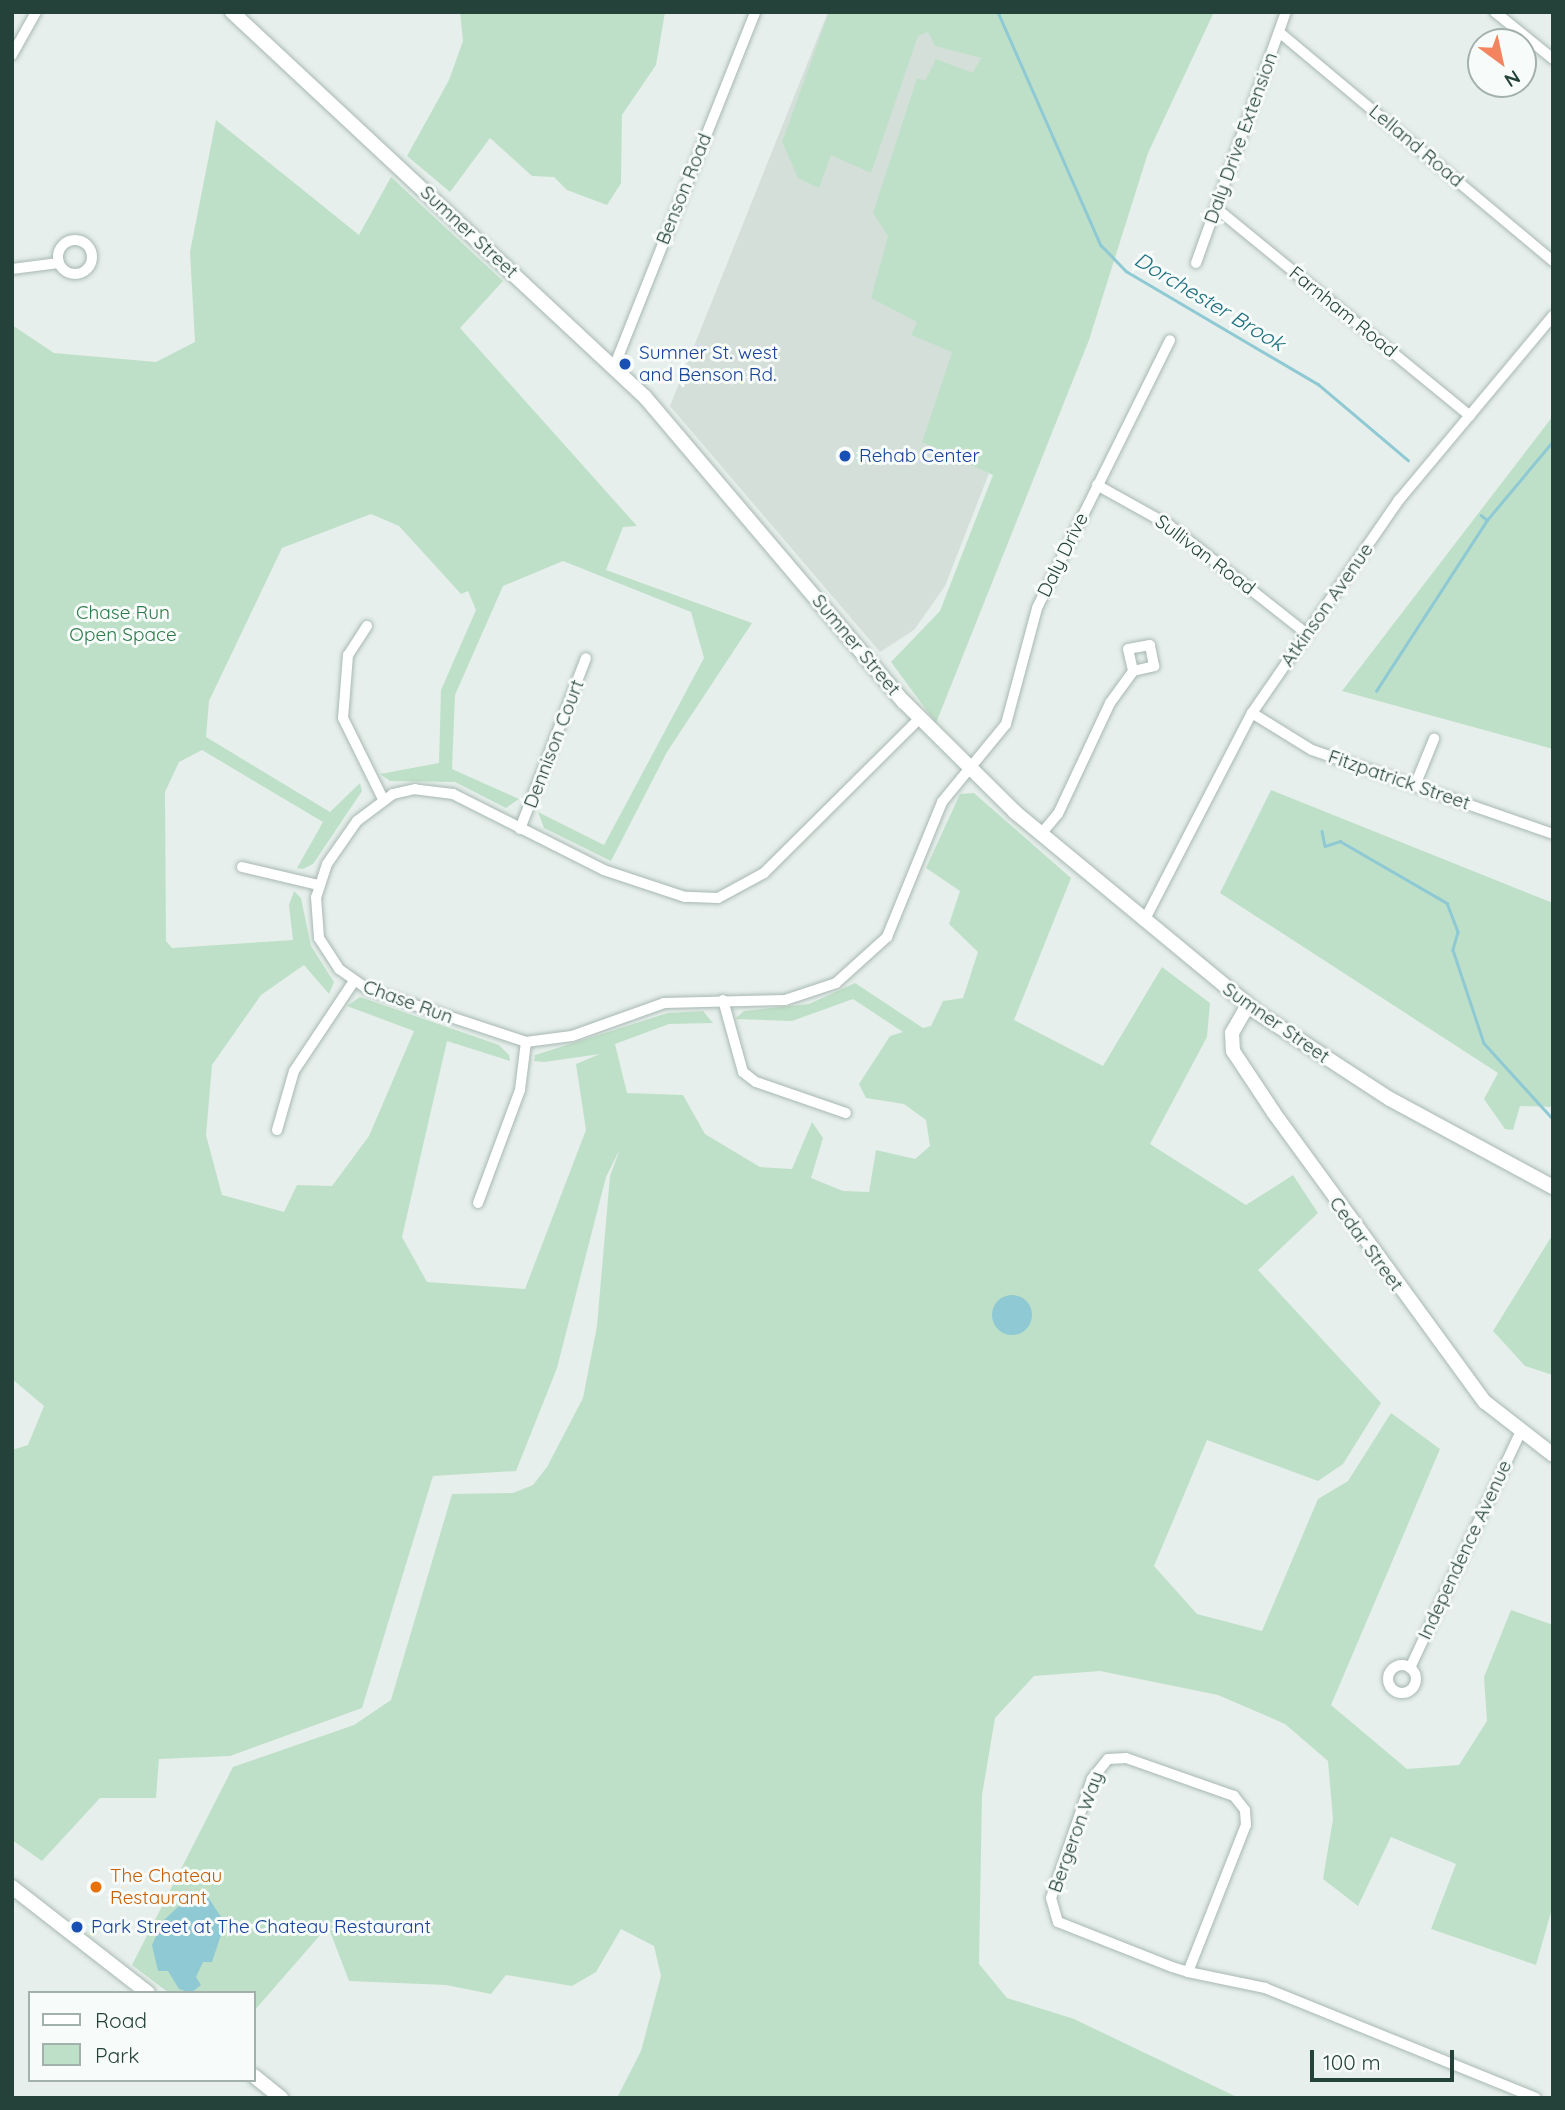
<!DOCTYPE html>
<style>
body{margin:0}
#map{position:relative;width:1565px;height:2110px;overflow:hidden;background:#e6efeb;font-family:Quicksand,sans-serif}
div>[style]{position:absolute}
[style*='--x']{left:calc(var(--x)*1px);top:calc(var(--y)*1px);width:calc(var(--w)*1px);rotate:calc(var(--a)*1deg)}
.built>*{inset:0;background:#d4dfda}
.green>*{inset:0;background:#bfe0c8}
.water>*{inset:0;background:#8ec9d4}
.round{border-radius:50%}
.stream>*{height:2.5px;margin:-1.25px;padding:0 1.25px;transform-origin:1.25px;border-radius:1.25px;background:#8ec9d4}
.roads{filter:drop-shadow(0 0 2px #a8b8b2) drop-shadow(0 0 2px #a8b8b2)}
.street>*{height:10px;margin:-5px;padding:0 5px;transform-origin:5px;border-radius:5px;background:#fff}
.street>.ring{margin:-5px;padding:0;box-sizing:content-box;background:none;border:10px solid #fff;border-radius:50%}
.secondary>*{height:14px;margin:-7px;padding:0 7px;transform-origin:7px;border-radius:7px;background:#fff}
.dots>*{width:19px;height:19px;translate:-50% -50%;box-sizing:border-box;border:4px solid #f7fbf9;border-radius:50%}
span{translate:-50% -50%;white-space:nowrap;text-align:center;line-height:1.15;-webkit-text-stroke:6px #f7fbf9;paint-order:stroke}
.street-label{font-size:19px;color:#24423a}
.transit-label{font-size:19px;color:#164399}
.left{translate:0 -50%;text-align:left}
.park-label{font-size:19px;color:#2d7a4b}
.food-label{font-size:19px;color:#c56008}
.water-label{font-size:21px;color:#1c6f80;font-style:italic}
.frame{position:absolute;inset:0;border:14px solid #24423a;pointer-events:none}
.legend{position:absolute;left:28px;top:1991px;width:228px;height:91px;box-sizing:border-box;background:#f7fbf9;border:2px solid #a3b1ad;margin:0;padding:9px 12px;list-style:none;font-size:21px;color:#24423a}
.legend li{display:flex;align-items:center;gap:14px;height:35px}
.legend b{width:35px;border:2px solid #a3b1ad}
.north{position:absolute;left:1467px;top:28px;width:70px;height:70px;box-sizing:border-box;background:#f7fbf9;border:2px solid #a3b1ad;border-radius:50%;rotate:147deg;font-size:19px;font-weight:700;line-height:28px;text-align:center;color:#24423a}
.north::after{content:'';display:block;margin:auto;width:24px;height:32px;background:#f4845f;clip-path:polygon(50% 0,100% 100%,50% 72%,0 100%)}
.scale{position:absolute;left:1310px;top:2050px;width:144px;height:32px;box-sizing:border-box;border:4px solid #24423a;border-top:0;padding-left:9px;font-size:21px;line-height:24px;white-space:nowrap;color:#24423a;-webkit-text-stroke:5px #f7fbf9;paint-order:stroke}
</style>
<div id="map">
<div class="built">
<div style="clip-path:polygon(828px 12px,1053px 12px,1100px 189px,945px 586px,914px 630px,880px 652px,670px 406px)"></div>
</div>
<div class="green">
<div style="clip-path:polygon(460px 12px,665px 12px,656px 65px,622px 115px,621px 183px,607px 205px,567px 190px,554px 177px,532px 176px,490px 138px,450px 192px,407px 156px,449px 80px,463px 41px)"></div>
<div style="clip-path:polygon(829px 12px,1214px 12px,1148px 153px,1089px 340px,936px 723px,891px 662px,940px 611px,993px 475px,922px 442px,952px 352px,911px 335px,917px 322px,871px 298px,888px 236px,873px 213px,917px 78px,925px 81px,936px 59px,973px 73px,981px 58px,935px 46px,928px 32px,918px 36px,871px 173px,831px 155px,819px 188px,798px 178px,782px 142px)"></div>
<div style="clip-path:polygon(216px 120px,359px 235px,391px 177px,503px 281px,460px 328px,637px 526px,623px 527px,606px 570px,752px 623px,667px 752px,611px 861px,544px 828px,538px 812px,604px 845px,704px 658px,691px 612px,563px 561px,503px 586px,455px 695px,452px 769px,519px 799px,506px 808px,455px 782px,390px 781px,380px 774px,439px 763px,441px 690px,476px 610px,468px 591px,461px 594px,399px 526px,371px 514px,282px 548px,209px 701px,206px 737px,330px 812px,360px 783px,362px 791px,313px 864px,303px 869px,297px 868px,323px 822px,202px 750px,179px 762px,165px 792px,166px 941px,172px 948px,293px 940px,289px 905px,294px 891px,301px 898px,311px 946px,334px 982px,329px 994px,304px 965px,261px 995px,212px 1065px,206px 1135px,222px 1195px,284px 1212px,297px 1185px,332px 1186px,369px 1136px,414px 1031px,347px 1006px,360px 997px,499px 1045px,509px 1055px,510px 1061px,447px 1041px,402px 1237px,427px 1282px,525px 1289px,586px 1130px,576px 1064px,600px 1054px,544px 1062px,534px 1061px,535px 1055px,668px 1013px,703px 1011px,713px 1023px,669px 1024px,615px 1044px,627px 1093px,683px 1095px,705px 1134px,760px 1167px,792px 1169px,812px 1122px,823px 1138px,811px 1178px,843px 1191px,869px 1192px,876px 1150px,915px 1159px,930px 1146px,926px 1120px,904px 1104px,866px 1098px,859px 1084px,890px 1036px,903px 1032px,853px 999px,792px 1021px,735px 1019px,744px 1011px,809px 1004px,855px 983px,923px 1028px,931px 1026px,943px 1001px,963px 998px,978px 952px,949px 924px,960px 891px,926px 868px,960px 794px,974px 793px,1071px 878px,1014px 1020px,1103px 1066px,1162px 967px,1210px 1003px,1207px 1037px,1150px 1144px,1246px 1205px,1293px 1175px,1318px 1213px,1258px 1270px,1381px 1403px,1343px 1464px,1318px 1481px,1207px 1440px,1154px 1566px,1197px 1614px,1262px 1631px,1318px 1499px,1348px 1481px,1391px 1413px,1440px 1449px,1331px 1705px,1407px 1769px,1459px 1765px,1487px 1721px,1484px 1677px,1511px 1610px,1553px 1625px,1553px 1905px,1536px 1965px,1431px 1929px,1456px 1864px,1391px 1837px,1358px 1906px,1323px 1879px,1333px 1819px,1328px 1761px,1285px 1724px,1218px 1695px,1100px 1671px,1034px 1676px,995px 1718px,982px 1795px,979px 1964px,1007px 1998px,1074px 2019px,1239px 2098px,617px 2098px,641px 2051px,661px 1976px,654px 1946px,621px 1929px,596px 1972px,572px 1986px,506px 1975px,491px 1994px,446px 1985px,349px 1981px,328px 1926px,254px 2011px,254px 1993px,169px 1993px,132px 1965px,233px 1767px,354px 1725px,391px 1700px,452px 1494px,513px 1493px,533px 1485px,547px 1467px,583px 1398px,597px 1326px,610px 1176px,620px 1149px,606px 1177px,557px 1368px,516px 1471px,433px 1476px,362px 1708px,230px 1756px,159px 1759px,156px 1798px,100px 1798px,42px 1861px,12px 1840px,12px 1450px,28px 1445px,44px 1406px,12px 1379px,12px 325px,54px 353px,156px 362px,195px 342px,190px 252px)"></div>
<div style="clip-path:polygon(1553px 416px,1553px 749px,1342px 691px)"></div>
<div style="clip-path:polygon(1271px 790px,1553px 903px,1553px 1107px,1520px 1106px,1513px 1130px,1505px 1129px,1484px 1099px,1498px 1073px,1220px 893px)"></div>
<div style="clip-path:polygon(1553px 1234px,1553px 1375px,1525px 1366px,1493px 1331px)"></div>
</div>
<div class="water">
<div class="round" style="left:992px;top:1295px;width:40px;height:40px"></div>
<div style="clip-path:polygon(195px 1891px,206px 1894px,225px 1923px,212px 1962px,203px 1962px,196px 1977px,201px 1985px,191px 1993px,179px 1989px,168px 1971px,158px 1971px,152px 1945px,163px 1921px)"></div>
</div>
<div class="stream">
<div style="--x:998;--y:12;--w:255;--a:66.2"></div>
<div style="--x:1101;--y:245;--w:36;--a:46"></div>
<div style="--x:1126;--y:271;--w:223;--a:30.5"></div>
<div style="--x:1318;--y:384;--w:118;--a:40.2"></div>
<div style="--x:1481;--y:515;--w:8;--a:40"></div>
<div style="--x:1487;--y:520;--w:103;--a:-50.1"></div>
<div style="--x:1376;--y:691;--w:204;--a:-57"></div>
<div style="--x:1322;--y:831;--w:15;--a:79"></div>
<div style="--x:1325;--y:846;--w:16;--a:-18"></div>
<div style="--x:1340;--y:841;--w:124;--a:30.1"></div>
<div style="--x:1447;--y:903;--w:31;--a:69"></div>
<div style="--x:1458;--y:932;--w:19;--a:106"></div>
<div style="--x:1453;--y:950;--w:98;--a:71.6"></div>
<div style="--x:1484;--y:1043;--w:103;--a:47.8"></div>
</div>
<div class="roads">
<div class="street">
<div style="--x:1495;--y:12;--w:75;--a:39"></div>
<div style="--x:1279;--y:32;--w:357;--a:39.9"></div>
<div style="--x:12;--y:55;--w:49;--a:-60.8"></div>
<div style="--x:1216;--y:208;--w:328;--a:39.3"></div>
<div class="ring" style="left:58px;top:240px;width:24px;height:24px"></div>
<div style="--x:1196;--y:263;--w:267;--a:-70.3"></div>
<div style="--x:12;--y:269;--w:47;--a:-7.3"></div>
<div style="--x:614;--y:367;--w:382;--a:-68.3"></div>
<div style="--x:1097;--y:485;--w:82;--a:29.1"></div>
<div style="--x:1169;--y:525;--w:176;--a:38.3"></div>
<div style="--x:367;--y:626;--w:35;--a:123"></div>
<div style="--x:348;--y:655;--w:63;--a:94.5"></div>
<div style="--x:343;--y:718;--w:90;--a:63.7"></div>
<div style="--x:1252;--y:713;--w:70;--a:31.7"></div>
<div style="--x:1312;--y:750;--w:255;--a:19.2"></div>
<div style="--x:919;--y:719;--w:218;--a:135.2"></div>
<div style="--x:764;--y:873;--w:52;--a:151.5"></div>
<div style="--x:718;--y:898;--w:33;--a:-178"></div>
<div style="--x:685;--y:897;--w:85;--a:-161.6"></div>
<div style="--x:604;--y:870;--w:169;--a:-153.3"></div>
<div style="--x:453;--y:794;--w:38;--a:-173"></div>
<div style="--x:415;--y:789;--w:23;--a:167"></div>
<div style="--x:393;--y:794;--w:45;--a:143.1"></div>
<div style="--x:357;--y:821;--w:52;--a:124.9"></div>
<div style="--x:327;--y:864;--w:35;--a:108"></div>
<div style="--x:316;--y:897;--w:41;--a:85.8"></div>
<div style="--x:319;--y:938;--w:37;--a:57"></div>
<div style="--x:339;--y:969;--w:37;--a:35"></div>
<div style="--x:369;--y:990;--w:165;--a:18.3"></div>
<div style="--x:526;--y:1042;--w:46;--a:-7.4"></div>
<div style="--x:572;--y:1036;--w:98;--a:-19.7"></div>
<div style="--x:664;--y:1003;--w:121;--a:-1.4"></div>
<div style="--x:785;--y:1000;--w:54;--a:-18.4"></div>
<div style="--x:836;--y:983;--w:69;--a:-42"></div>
<div style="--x:887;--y:937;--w:146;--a:-67.8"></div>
<div style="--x:942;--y:802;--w:101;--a:-50.6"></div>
<div style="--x:1006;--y:724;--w:120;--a:-75"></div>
<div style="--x:1037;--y:608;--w:299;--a:-63.6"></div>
<div style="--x:1416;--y:783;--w:48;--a:-67.8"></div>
<div style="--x:520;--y:829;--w:183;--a:-68.9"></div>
<div style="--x:1041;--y:834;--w:26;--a:-50"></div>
<div style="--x:1058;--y:814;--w:123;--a:-64.9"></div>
<div style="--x:1110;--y:703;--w:39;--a:-54"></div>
<div style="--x:1133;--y:671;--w:22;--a:-13"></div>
<div style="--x:1154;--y:666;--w:21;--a:-101"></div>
<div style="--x:1150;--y:645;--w:22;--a:170"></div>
<div style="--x:1128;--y:649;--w:23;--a:77"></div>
<div style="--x:242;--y:867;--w:78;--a:13.3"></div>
<div style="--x:1144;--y:921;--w:234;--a:-62.6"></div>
<div style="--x:1252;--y:713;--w:259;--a:-55.4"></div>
<div style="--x:1399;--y:500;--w:240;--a:-50.1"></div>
<div style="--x:723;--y:1000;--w:75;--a:74.5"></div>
<div style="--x:743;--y:1072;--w:16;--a:38"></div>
<div style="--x:756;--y:1082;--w:95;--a:19"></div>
<div style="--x:277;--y:1130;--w:61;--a:-73.9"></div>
<div style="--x:294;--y:1071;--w:108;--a:-56.3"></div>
<div style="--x:478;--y:1203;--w:121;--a:-69.6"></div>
<div style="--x:520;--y:1090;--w:48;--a:-82.9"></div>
<div class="ring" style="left:1388px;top:1665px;width:18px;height:18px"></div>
<div style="--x:1410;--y:1668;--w:259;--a:-64.9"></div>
<div style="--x:1188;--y:1972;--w:158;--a:-68.5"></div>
<div style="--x:1246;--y:1825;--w:15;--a:-94"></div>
<div style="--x:1245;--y:1810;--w:18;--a:-128"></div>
<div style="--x:1234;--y:1796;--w:114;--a:-160.6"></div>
<div style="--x:1126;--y:1758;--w:18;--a:177"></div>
<div style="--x:1108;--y:1759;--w:26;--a:129"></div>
<div style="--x:1092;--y:1779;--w:126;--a:109"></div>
<div style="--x:1051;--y:1898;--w:25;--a:74"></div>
<div style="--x:1058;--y:1922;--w:123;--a:21.5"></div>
<div style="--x:1172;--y:1967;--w:17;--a:17"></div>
<div style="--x:1188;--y:1972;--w:79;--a:11.7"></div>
<div style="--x:1265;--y:1988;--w:292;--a:22.1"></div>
</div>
<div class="secondary">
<div style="--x:232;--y:12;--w:565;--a:42.99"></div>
<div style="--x:645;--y:397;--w:400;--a:49.7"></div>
<div style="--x:904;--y:702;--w:156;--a:44.7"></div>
<div style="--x:1015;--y:812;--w:315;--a:39.6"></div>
<div style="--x:1258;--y:1013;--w:158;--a:33.1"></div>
<div style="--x:1390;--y:1099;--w:185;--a:28.4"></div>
<div style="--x:1248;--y:1005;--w:32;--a:120"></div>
<div style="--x:1232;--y:1033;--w:18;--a:87"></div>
<div style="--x:1233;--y:1051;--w:74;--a:56.5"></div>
<div style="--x:1274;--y:1113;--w:358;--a:53.9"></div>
<div style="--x:1485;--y:1402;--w:86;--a:37.9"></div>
<div style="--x:12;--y:1887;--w:172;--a:37.9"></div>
<div style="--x:254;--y:2076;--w:35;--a:39"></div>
</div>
</div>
<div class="dots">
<div style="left:625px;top:364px;background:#1a4fb4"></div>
<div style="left:845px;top:456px;background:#1a4fb4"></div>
<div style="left:96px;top:1887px;background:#e8710a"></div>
<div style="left:77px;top:1927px;background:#1a4fb4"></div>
</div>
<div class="street-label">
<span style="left:1241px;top:138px;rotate:-70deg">Daly Drive Extension</span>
<span style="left:1416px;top:146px;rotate:40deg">Lelland Road</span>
<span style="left:684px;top:189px;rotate:-68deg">Benson Road</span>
<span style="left:469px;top:232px;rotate:43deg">Sumner Street</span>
<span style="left:1343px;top:312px;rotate:39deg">Farnham Road</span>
<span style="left:1063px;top:555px;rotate:-64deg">Daly Drive</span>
<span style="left:1205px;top:555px;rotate:37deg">Sullivan Road</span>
<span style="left:1327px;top:605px;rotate:-55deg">Atkinson Avenue</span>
<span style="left:856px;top:645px;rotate:50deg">Sumner Street</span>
<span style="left:554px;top:744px;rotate:-69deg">Dennison Court</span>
<span style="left:1399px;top:780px;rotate:19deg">Fitzpatrick Street</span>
<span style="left:408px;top:1002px;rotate:20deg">Chase Run</span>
<span style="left:1276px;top:1023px;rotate:35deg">Sumner Street</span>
<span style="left:1366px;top:1244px;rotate:54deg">Cedar Street</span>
<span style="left:1465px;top:1550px;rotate:-65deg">Independence Avenue</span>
<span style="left:1076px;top:1832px;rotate:-70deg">Bergeron Way</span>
</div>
<div class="transit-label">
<span class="left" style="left:639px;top:364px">Sumner St. west<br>and Benson Rd.</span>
<span class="left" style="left:859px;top:456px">Rehab Center</span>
<span class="left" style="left:91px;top:1927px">Park Street at The Chateau Restaurant</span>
</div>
<div class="park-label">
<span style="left:123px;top:624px">Chase Run<br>Open Space</span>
</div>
<div class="food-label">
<span class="left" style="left:110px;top:1887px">The Chateau<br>Restaurant</span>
</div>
<div class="water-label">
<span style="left:1210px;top:301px;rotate:31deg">Dorchester Brook</span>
</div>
<div class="frame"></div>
<ul class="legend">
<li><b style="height:9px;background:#fff"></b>Road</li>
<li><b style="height:19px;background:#bfe0c8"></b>Park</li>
</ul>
<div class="north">N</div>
<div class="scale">100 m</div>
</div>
